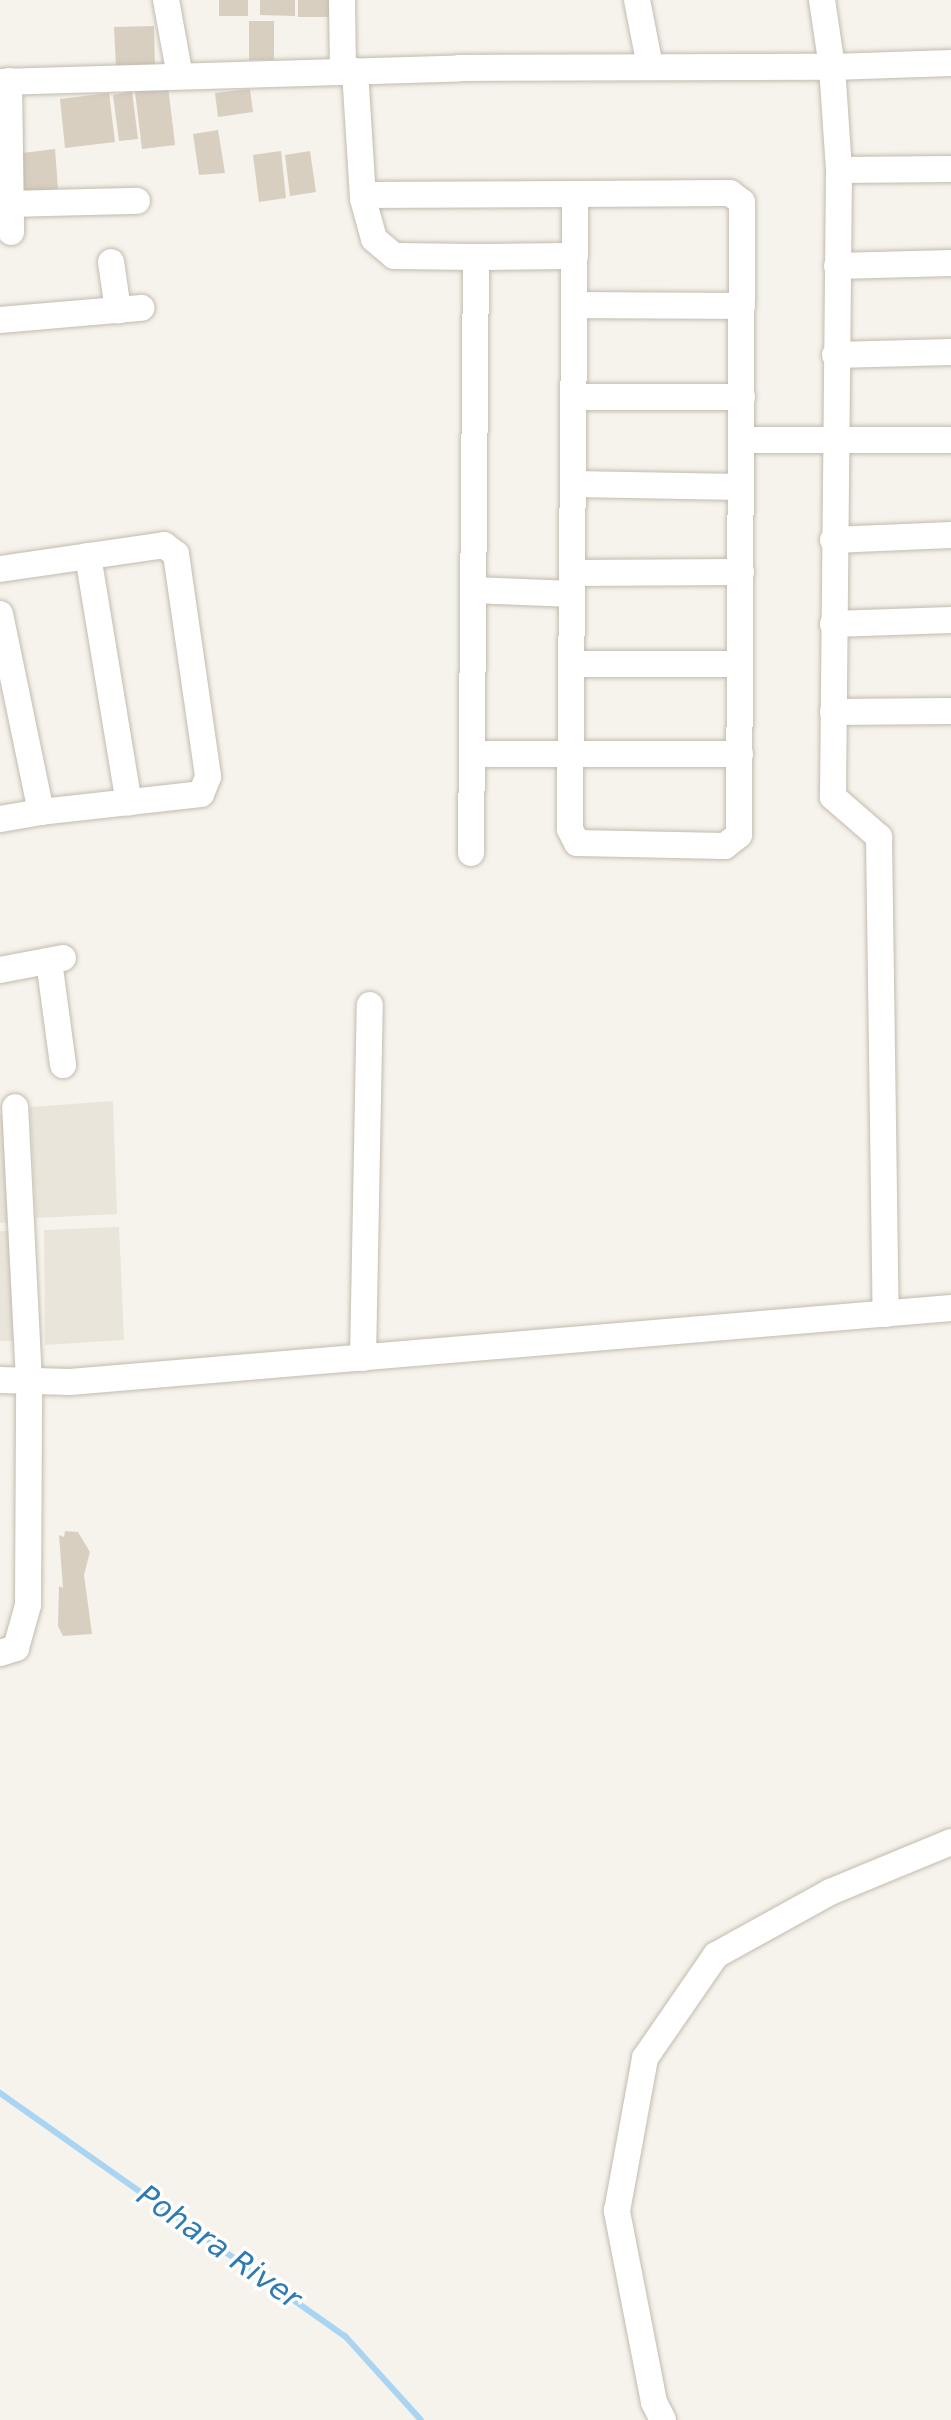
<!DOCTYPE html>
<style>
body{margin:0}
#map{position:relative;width:951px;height:2420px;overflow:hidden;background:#f6f3ec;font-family:"DejaVu Sans",sans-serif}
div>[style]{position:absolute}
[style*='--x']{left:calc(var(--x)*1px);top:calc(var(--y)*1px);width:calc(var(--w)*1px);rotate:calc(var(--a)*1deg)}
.residential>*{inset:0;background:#eae5da}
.stream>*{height:6px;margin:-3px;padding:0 3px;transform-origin:3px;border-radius:3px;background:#a9d4f2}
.building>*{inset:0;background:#d8cfc1}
.roads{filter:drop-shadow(0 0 2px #c2bbae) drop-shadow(0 0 2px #c2bbae)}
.minor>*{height:26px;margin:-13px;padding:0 13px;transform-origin:13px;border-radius:13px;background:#fff}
span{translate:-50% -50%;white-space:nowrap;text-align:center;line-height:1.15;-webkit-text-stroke:7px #fff;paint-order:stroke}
.water-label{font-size:30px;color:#2e7ab2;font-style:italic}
</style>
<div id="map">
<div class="residential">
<div style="clip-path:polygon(113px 1101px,117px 1214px,36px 1218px,30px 1107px)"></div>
<div style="clip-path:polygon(0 1114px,10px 1114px,14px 1222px,0 1223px)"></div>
<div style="clip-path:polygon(119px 1227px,124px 1340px,45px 1345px,44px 1230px)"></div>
<div style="clip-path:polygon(0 1231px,13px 1231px,18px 1341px,0 1341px)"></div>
</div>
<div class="stream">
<div style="--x:0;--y:2093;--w:422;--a:35.2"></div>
<div style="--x:345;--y:2336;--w:113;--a:47.9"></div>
</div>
<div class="building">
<div style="clip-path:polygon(219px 0,248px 0,248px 16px,219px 16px)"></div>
<div style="clip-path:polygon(260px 0,295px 0,295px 16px,260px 15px)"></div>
<div style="clip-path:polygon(298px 0,329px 0,329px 17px,298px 17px)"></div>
<div style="clip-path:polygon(249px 21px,274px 21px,274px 60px,249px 60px)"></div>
<div style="clip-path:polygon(154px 26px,155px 66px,116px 68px,114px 27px)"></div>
<div style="clip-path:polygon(168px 86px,175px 145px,142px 149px,135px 92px)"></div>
<div style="clip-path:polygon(250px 89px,253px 112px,218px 117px,215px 93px)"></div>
<div style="clip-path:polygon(132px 91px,138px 139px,119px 141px,113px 95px)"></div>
<div style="clip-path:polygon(109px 93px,115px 142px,65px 148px,60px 99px)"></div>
<div style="clip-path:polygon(218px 130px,225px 173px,199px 175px,193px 134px)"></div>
<div style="clip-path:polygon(55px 149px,58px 189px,17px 194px,14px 154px)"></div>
<div style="clip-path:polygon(281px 151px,286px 198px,259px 202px,253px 155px)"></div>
<div style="clip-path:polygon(310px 151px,316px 192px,290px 196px,285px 155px)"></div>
<div style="clip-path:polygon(65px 1531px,78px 1532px,90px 1552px,84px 1575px,92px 1634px,63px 1636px,58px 1626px,59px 1586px,63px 1588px,59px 1535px,64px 1537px)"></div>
</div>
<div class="roads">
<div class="minor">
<div style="--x:166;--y:0;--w:77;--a:79.6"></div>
<div style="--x:342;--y:0;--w:71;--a:89.2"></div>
<div style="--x:637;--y:0;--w:67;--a:78.9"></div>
<div style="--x:822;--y:0;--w:68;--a:81.5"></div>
<div style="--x:832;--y:67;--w:119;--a:-1.9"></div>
<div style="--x:355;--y:71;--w:128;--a:86.4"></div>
<div style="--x:363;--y:199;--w:41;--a:74.6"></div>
<div style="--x:374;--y:239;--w:26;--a:40"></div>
<div style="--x:394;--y:256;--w:82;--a:0.7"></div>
<div style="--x:476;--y:257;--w:596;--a:90.48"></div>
<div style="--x:9;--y:81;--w:151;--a:89.2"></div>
<div style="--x:0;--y:82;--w:459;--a:-1.7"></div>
<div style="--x:459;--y:68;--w:373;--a:-0.2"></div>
<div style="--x:832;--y:67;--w:103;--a:86.1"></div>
<div style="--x:839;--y:170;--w:627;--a:90.55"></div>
<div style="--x:833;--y:797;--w:61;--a:41"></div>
<div style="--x:879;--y:837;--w:477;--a:89.2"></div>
<div style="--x:839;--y:170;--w:112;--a:-0.5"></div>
<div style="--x:363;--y:195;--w:212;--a:-0.3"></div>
<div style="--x:575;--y:194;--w:155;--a:-0.4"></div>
<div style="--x:730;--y:193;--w:15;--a:37"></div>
<div style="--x:742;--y:202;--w:633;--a:90.27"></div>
<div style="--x:739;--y:835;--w:18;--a:142"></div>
<div style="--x:725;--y:846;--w:148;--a:-178.8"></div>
<div style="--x:577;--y:843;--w:16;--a:-117"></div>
<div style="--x:570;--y:829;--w:635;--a:-89.55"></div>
<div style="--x:10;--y:204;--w:127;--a:-1.4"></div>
<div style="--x:476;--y:257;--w:99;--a:-0.6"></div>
<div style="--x:111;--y:262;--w:49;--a:81.7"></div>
<div style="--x:837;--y:266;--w:114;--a:-1.5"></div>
<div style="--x:575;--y:305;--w:167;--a:0.3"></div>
<div style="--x:0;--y:320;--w:142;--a:-4.9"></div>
<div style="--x:835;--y:355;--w:116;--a:-1.5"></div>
<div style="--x:574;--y:397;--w:168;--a:0"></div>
<div style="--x:742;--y:440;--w:209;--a:0"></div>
<div style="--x:573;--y:484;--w:168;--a:1"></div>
<div style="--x:833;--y:540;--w:118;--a:-2.4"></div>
<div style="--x:88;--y:556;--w:250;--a:80.6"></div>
<div style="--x:0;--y:569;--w:166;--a:-8.3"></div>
<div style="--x:164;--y:545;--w:15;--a:37"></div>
<div style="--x:176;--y:554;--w:225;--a:81.8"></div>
<div style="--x:208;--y:777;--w:18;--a:112"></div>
<div style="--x:201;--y:794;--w:161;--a:173.6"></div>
<div style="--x:572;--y:573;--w:169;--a:-0.3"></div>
<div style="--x:473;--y:590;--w:99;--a:2.3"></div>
<div style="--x:0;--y:614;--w:202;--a:78.3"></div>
<div style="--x:41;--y:812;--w:42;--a:170.3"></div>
<div style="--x:833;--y:624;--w:118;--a:-1.9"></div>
<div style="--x:571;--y:664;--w:169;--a:0"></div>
<div style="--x:833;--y:712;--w:118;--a:-0.5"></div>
<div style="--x:472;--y:754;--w:268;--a:0"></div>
<div style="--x:49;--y:961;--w:105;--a:82.3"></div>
<div style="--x:0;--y:970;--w:64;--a:-10.8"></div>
<div style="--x:363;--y:1358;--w:353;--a:-88.9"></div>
<div style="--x:0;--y:1380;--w:70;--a:1.6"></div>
<div style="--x:70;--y:1382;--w:884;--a:-4.8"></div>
<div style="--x:0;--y:1653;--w:17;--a:-17"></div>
<div style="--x:16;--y:1648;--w:45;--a:-74.4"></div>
<div style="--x:28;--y:1605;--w:224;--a:-89.7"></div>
<div style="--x:29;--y:1381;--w:274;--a:-92.9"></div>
<div style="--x:663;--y:2420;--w:20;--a:-117"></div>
<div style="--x:654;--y:2402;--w:195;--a:-101"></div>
<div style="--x:617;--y:2211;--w:156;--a:-79.6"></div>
<div style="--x:645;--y:2058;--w:125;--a:-55.4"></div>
<div style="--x:716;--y:1955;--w:130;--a:-28.9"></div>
<div style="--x:830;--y:1892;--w:131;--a:-22.5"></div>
</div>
</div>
<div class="water-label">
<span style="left:219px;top:2247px;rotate:35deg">Pohara River</span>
</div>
</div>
